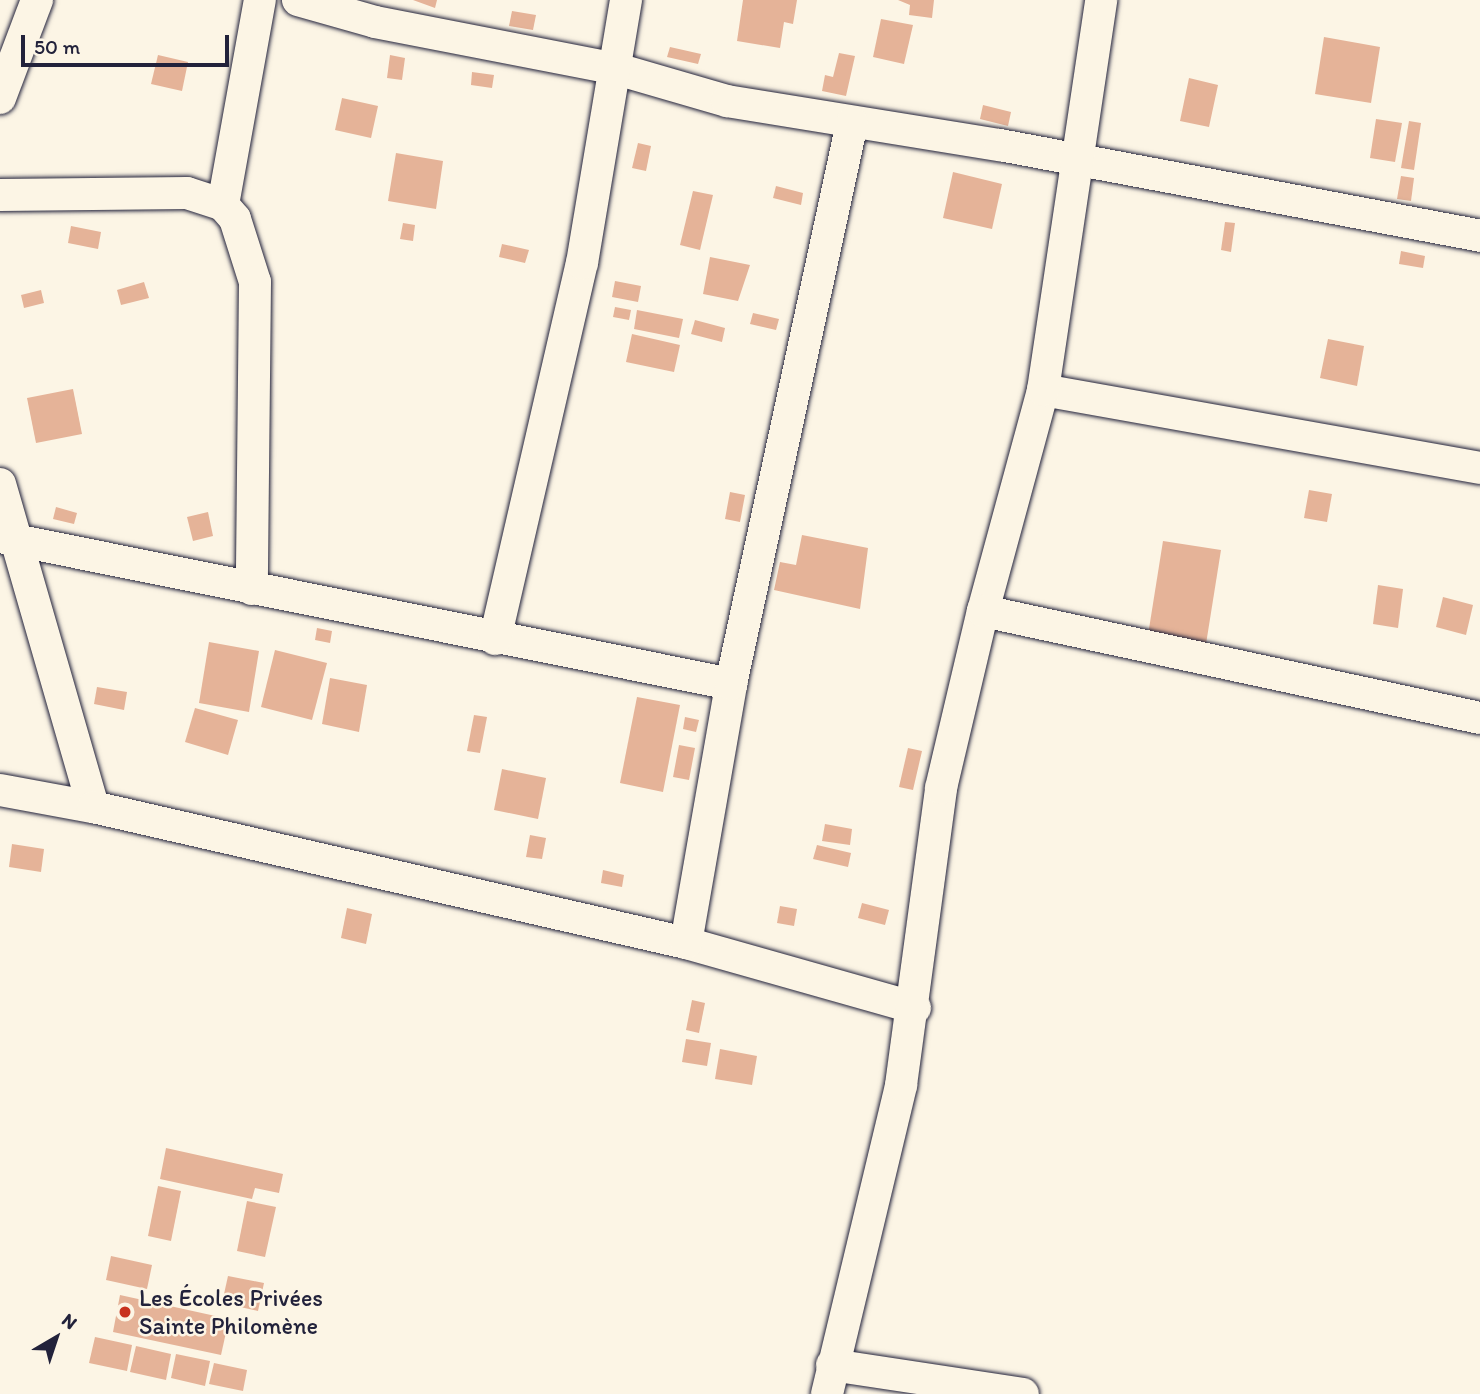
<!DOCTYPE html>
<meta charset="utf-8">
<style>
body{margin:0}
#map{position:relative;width:1480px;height:1394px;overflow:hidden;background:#fcf5e5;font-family:Itim,sans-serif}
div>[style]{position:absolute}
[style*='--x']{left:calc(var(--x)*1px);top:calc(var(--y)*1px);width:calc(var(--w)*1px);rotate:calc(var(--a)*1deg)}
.building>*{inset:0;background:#e5b398}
.roads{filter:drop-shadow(0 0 2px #22223b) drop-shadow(0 0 2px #22223b)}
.street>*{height:32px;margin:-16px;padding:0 16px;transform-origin:16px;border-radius:16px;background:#fcf5e5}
.dots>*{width:19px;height:19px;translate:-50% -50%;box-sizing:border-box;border:4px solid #fcf5e5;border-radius:50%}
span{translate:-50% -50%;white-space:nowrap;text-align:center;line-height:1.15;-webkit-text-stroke:5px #fcf5e5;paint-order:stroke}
.poi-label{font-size:24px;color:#22223b}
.left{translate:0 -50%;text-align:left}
.north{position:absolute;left:21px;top:1303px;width:70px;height:70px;-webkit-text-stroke:5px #fcf5e5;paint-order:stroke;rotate:39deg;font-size:19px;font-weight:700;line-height:28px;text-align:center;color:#22223b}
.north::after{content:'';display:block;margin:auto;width:24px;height:32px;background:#22223b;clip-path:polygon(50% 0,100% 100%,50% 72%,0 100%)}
.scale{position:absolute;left:21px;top:35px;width:208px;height:32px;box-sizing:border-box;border:4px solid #22223b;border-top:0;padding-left:9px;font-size:21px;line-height:24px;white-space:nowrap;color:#22223b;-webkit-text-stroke:5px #fcf5e5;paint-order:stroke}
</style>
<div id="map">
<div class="building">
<div style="clip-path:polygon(413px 0,437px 0,435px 8px)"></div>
<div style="clip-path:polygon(743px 0,797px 0,793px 24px,784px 22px,780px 48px,737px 41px)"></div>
<div style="clip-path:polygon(898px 0,934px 0,932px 18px,909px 15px,910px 5px)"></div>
<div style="clip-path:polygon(512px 11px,536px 15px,533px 30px,509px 26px)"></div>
<div style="clip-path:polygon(881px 19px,913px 25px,904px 64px,873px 57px)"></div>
<div style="clip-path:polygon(1324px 37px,1380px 47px,1371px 103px,1315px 94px)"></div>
<div style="clip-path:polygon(670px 47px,701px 54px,698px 64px,667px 57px)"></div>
<div style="clip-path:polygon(839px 53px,855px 56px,846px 96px,822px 91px,825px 75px,833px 77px)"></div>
<div style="clip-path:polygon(158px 55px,188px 62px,182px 91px,151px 84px)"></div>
<div style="clip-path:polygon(390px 55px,405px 58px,402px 80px,387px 78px)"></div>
<div style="clip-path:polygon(472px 72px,494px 75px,492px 88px,471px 85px)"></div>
<div style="clip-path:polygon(1189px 78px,1218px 85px,1209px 127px,1180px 121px)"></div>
<div style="clip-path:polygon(342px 98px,378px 106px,371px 138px,335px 130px)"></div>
<div style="clip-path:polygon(983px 105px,1011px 112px,1008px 126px,980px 119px)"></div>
<div style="clip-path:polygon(1376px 119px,1402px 123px,1395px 162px,1370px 158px)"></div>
<div style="clip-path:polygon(1409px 121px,1421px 123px,1414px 170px,1401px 168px)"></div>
<div style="clip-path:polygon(638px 143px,651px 146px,646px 171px,632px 168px)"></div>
<div style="clip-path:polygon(396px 153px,443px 161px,436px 209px,388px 201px)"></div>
<div style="clip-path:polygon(953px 172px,1002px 184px,992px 229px,943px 218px)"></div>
<div style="clip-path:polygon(1401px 176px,1414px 178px,1411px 201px,1397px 199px)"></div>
<div style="clip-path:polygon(776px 186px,803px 193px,801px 205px,773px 198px)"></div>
<div style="clip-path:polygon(693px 191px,713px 195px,700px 250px,680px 245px)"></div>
<div style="clip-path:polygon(1225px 222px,1235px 223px,1231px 252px,1221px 250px)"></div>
<div style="clip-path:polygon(403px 223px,415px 225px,413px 241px,400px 239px)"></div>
<div style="clip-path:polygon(71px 226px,101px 232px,98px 249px,68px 243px)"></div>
<div style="clip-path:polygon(502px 244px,529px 250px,525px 263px,499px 257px)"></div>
<div style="clip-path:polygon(1401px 251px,1425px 256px,1423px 268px,1399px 264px)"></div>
<div style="clip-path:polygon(710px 257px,750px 265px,738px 301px,703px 294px)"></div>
<div style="clip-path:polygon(615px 281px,641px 286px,638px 302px,612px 297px)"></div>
<div style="clip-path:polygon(144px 282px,149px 298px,121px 305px,117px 290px)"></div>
<div style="clip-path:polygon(41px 290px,44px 303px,24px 308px,21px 295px)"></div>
<div style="clip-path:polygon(615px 307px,631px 310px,629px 320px,613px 317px)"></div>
<div style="clip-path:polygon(637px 310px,683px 319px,679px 338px,634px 329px)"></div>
<div style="clip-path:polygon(753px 313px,779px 319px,776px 330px,750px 324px)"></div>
<div style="clip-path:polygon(695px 320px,725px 328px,722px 342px,691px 334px)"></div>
<div style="clip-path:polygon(632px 334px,680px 345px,674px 372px,626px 362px)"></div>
<div style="clip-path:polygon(1328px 339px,1364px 346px,1357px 386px,1320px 378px)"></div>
<div style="clip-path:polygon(73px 389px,82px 434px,36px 443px,27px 398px)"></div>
<div style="clip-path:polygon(1309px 490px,1332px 494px,1327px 522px,1304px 518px)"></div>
<div style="clip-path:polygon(730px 492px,745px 495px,740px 522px,725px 519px)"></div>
<div style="clip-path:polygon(56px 507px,77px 513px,74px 524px,53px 519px)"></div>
<div style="clip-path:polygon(208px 512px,213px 536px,193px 541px,187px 517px)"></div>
<div style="clip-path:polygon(802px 535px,868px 548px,860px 609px,774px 590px,780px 562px,796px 565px)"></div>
<div style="clip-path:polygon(1163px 541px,1221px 550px,1206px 644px,1148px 635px)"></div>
<div style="clip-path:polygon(1378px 585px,1403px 589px,1398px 628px,1373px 624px)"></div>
<div style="clip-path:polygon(1443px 597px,1473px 605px,1466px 635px,1436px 627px)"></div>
<div style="clip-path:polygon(317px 628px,332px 631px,330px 643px,315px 640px)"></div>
<div style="clip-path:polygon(209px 642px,259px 651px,249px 712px,199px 703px)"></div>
<div style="clip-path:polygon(275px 650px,327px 663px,312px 720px,261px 707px)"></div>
<div style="clip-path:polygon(330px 678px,367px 685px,359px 732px,322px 724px)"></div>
<div style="clip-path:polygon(97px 687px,127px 692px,124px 710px,94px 704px)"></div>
<div style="clip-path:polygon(637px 697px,680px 705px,663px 792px,620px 783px)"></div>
<div style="clip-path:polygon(195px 708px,238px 720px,228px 755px,185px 742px)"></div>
<div style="clip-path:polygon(474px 715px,487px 717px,480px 753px,467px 751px)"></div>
<div style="clip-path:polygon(685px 717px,699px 720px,696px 732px,683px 729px)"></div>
<div style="clip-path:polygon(679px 745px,695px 748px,689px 780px,673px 777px)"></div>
<div style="clip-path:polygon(908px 748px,922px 751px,913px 790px,899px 787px)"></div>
<div style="clip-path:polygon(502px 769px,546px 778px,538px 819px,494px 810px)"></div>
<div style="clip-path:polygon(825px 824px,852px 829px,850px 845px,822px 841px)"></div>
<div style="clip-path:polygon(530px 835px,546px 838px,542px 859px,526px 857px)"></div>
<div style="clip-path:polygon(12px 844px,44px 849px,41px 872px,9px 867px)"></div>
<div style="clip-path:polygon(817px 845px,851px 853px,848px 867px,813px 859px)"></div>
<div style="clip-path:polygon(603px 870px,624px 875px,622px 887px,601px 883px)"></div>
<div style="clip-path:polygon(862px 903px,889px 910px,885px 925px,858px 918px)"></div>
<div style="clip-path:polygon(780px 906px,797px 909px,794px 926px,777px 923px)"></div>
<div style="clip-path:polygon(347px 908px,372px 914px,366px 944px,341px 938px)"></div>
<div style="clip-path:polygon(692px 1000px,705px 1003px,699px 1033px,686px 1030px)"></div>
<div style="clip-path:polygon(686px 1039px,711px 1043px,707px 1066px,682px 1062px)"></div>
<div style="clip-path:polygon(720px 1049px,757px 1056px,752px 1085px,715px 1079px)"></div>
<div style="clip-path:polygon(166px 1148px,283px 1174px,279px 1193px,255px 1188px,252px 1199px,160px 1179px)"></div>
<div style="clip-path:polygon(158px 1186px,181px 1191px,171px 1241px,148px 1236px)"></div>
<div style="clip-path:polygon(247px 1201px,276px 1207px,265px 1257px,237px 1251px)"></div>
<div style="clip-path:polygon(111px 1256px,152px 1265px,147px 1289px,106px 1280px)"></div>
<div style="clip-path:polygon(228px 1276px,264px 1283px,258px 1311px,222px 1303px)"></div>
<div style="clip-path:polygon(120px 1295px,229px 1319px,221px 1355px,113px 1332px)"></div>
<div style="clip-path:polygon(95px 1337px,132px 1345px,127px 1371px,89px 1363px)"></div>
<div style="clip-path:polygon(136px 1346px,171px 1354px,166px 1380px,130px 1372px)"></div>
<div style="clip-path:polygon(176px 1354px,210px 1361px,205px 1386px,171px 1378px)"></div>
<div style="clip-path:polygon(214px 1363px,247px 1370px,243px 1391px,209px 1384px)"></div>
</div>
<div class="roads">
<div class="street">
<div style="--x:298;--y:0;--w:80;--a:15.9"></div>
<div style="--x:375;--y:22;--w:247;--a:11"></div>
<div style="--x:617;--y:69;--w:115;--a:16.2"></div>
<div style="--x:727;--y:101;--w:277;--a:9.2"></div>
<div style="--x:1000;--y:145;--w:489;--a:10.7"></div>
<div style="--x:0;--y:98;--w:105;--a:-69.3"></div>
<div style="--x:0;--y:195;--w:187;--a:-0.6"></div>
<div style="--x:187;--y:193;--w:38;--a:18"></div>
<div style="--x:223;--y:205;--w:18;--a:49"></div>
<div style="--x:235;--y:219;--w:66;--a:72.4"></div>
<div style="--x:255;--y:282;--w:307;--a:90.6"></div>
<div style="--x:223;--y:205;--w:208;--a:-79.8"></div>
<div style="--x:1043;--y:390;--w:444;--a:10.1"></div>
<div style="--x:0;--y:484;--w:336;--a:73.9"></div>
<div style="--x:0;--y:537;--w:746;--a:11.37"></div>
<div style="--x:983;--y:611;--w:229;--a:-74.8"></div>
<div style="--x:1043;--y:390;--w:394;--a:-81.5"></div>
<div style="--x:495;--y:639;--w:386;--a:-77"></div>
<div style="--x:582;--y:263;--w:267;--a:-80.5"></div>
<div style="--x:0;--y:790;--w:95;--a:10.4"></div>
<div style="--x:93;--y:807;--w:608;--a:12.92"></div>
<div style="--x:686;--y:943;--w:238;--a:15.8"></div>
<div style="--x:686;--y:943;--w:263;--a:-80.1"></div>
<div style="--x:731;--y:684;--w:574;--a:-77.83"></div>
<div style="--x:832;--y:1365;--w:193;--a:8.6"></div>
<div style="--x:827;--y:1394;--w:318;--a:-76.5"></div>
<div style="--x:901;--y:1085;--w:300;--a:-82.3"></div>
<div style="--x:941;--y:788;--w:182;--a:-76.7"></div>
<div style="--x:983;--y:611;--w:508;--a:12.15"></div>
</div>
</div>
<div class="dots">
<div style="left:125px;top:1312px;background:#c8321e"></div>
</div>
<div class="poi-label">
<span class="left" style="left:139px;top:1312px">Les Écoles Privées<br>Sainte Philomène</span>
</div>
<div class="north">N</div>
<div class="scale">50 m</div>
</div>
